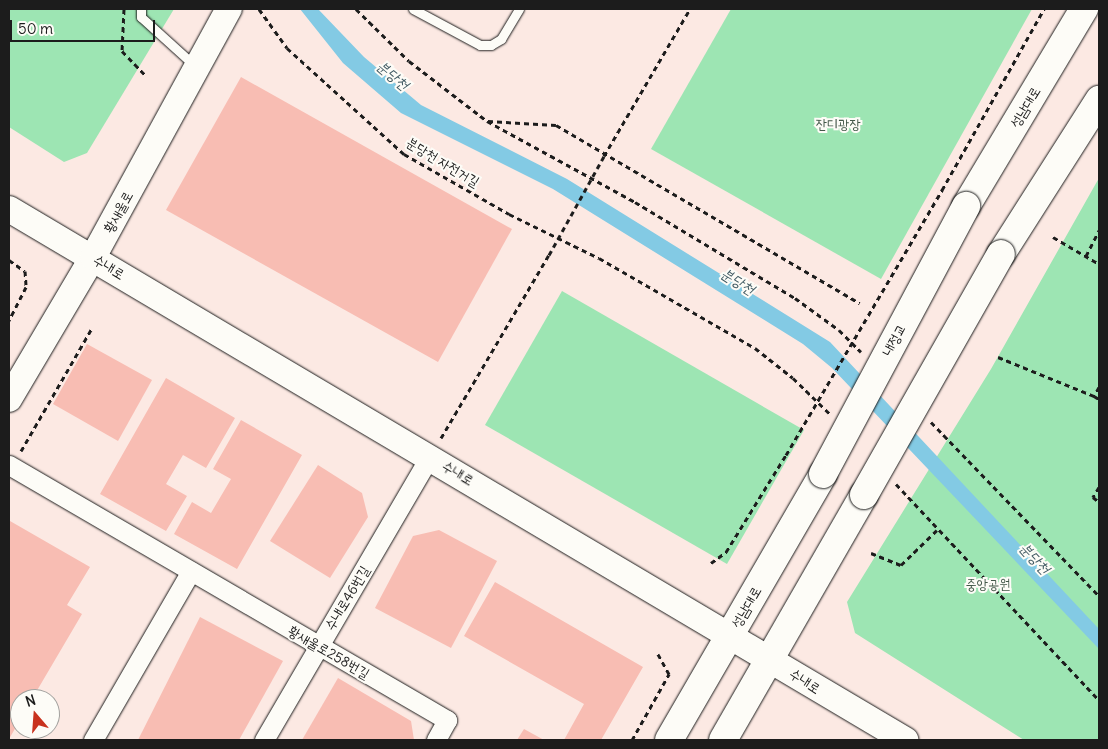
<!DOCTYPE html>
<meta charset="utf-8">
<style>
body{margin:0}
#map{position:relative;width:1108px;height:749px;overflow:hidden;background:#fce9e3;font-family:Delius,"Poor Story",sans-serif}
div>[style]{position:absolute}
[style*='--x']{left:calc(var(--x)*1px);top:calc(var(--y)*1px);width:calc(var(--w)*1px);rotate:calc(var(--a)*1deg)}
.green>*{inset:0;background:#9de5b3}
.water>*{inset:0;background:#83cae4}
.building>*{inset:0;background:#f8bdb3}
.path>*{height:3px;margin-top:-1.5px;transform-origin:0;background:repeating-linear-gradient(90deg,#1c1c1c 0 5px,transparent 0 9px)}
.roads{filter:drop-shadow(0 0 1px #1c1c1c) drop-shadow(0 0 1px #1c1c1c)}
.lane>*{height:9px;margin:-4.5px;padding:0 4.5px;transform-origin:4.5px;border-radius:4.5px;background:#fdfcf7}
.street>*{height:19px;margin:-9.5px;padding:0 9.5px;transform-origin:9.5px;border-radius:9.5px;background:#fdfcf7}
.secondary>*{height:26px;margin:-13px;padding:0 13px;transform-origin:13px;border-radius:13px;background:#fdfcf7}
.primary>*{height:28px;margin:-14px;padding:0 14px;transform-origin:14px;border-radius:14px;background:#fdfcf7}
.path-bridge>*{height:3px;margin-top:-1.5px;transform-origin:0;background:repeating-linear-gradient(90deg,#1c1c1c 0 5px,transparent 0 9px)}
.bridges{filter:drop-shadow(0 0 1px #1c1c1c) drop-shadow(0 0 1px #1c1c1c)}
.primary-bridge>*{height:28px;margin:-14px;padding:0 14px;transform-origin:14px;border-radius:14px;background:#fdfcf7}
span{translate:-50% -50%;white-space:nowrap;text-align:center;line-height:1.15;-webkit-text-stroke:4px #fdfcf7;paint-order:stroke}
.street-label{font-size:14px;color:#1c1c1c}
.park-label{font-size:14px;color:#435849}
.water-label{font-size:15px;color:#405962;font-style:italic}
.frame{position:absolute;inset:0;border:10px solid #1c1c1c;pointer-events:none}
.north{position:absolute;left:10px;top:689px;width:50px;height:50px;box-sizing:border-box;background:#fdfcf7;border:1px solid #a3a29f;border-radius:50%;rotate:342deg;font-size:14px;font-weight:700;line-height:20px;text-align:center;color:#1c1c1c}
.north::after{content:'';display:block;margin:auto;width:18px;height:22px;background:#c8321e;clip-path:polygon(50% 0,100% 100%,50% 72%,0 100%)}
.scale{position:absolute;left:10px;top:20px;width:145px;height:22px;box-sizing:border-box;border:2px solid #1c1c1c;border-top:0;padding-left:6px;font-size:15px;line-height:18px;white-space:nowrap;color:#1c1c1c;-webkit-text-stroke:4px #fdfcf7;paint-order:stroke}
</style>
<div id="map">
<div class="green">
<div style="clip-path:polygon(9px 9px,174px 9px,87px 153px,64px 162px,9px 127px)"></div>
<div style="clip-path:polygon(731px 9px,1032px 9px,881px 279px,651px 149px)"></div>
<div style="clip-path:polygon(1099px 178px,1099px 740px,1024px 740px,855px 633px,847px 602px,991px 369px)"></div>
<div style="clip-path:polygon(562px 291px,804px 430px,727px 564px,485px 425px)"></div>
</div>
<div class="water">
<div style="clip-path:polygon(300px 9px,318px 9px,364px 57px,421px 105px,567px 179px,830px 342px,1099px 629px,1099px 649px,832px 368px,803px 344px,553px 189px,401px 113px,343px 63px)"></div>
</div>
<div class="building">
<div style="clip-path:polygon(241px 77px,512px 229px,438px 362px,166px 210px)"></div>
<div style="clip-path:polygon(87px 344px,152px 380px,118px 441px,53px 404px)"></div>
<div style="clip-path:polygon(166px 378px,235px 418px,206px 468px,183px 455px,166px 484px,187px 496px,166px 531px,100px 494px)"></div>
<div style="clip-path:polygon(241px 420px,302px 455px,237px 569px,174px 534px,192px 502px,211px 513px,231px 479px,213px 469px)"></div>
<div style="clip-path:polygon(318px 465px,362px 493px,368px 517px,330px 578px,270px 541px)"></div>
<div style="clip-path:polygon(10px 521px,90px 567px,67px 605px,82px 614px,32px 699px,20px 699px,20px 720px,9px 739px)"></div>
<div style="clip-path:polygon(439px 530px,497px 561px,451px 648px,375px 608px,413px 536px)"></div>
<div style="clip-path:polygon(495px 582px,643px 667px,601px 740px,564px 740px,584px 704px,464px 636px)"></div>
<div style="clip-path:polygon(200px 617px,283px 661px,239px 740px,138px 740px)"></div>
<div style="clip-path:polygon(338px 678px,411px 721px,414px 740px,302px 740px)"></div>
<div style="clip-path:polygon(524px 729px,544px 740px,517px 740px)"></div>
</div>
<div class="path">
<div style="--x:124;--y:9;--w:42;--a:92.7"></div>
<div style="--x:122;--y:51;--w:33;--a:46"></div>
<div style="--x:259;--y:9;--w:48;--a:54.3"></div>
<div style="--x:287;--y:48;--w:158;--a:42.2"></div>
<div style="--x:404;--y:154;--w:121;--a:29.7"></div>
<div style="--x:509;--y:214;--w:100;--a:26.1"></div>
<div style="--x:599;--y:258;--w:180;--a:30"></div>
<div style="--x:755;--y:348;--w:48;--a:38.3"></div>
<div style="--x:793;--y:378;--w:52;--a:44.2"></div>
<div style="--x:356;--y:9;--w:74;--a:44.5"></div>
<div style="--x:409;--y:61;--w:98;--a:37.6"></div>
<div style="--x:487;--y:121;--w:169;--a:28.7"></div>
<div style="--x:635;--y:202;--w:187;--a:31"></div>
<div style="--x:795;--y:298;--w:54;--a:36"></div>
<div style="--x:839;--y:330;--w:31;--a:45"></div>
<div style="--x:488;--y:121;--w:68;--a:3.4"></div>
<div style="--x:556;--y:125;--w:352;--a:30.4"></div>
<div style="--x:604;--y:156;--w:170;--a:-59.7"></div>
<div style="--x:942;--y:190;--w:208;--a:-60.6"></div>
<div style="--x:1053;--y:237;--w:53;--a:30.4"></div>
<div style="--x:1086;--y:256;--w:29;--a:-63"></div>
<div style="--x:9;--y:260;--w:19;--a:35"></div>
<div style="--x:25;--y:271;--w:16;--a:86"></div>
<div style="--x:26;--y:287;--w:38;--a:117"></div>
<div style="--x:998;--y:357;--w:104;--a:22.1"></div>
<div style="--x:1099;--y:387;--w:10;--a:119"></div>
<div style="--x:1094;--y:396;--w:6;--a:31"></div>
<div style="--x:931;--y:422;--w:242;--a:46"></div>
<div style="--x:441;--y:438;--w:212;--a:-59.5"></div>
<div style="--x:21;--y:451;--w:142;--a:-60"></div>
<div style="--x:896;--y:484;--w:296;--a:46.8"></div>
<div style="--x:1099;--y:487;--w:12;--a:121"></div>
<div style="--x:1093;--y:497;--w:8;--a:40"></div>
<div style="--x:871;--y:553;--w:32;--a:22"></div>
<div style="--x:901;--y:565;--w:50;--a:-44.2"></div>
<div style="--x:711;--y:563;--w:19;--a:-36"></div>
<div style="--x:726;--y:552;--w:114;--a:-58.3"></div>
<div style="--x:632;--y:740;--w:76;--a:-60.7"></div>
<div style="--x:669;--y:674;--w:23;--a:-119"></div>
</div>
<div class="roads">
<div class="lane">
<div style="--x:141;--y:9;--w:8;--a:90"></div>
<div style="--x:141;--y:17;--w:73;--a:42.2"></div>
<div style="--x:413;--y:9;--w:76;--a:28.2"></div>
<div style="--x:480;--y:45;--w:11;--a:0"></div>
<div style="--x:491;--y:45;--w:12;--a:-31"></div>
<div style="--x:501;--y:39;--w:35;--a:-59"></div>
</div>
<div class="street">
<div style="--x:9;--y:465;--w:507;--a:30.21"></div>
<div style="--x:447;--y:720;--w:23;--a:119"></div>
<div style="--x:93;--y:740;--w:195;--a:-59.9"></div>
<div style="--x:264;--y:740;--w:329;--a:-59.7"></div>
</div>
<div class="secondary">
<div style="--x:9;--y:209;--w:1042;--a:30.65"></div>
<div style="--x:9;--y:399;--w:165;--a:-59.4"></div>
<div style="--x:93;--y:257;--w:283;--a:-61.3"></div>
</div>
<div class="primary">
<div style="--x:966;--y:206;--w:230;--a:-59.1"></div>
<div style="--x:1001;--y:254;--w:183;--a:-57.5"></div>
<div style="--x:669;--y:740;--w:307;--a:-59.9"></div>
<div style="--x:723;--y:740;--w:283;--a:-60.1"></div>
</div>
</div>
<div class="path-bridge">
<div style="--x:549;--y:255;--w:113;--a:-60.9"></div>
<div style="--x:786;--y:455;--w:308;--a:-59.5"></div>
</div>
<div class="bridges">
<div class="primary-bridge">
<div style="--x:823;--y:474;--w:304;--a:-61.9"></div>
<div style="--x:864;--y:495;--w:277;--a:-60.4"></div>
</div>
</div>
<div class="street-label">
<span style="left:1025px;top:107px;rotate:-59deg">성남대로</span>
<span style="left:443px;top:162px;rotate:31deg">분당천 자전거길</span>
<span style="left:118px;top:212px;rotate:-61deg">황새울로</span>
<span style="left:109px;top:267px;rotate:31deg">수내로</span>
<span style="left:894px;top:340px;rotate:-62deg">내정교</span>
<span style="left:458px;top:473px;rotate:31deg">수내로</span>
<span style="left:347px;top:598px;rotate:-59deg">수내로46번길</span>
<span style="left:746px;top:607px;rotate:-60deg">성남대로</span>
<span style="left:329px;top:652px;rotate:30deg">황새울로258번길</span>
<span style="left:805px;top:681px;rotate:33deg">수내로</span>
</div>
<div class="park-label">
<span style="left:838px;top:124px">잔디광장</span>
<span style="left:988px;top:584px">중앙공원</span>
</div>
<div class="water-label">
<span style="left:393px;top:75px;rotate:40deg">분당천</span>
<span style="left:738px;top:281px;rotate:32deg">분당천</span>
<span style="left:1035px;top:558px;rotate:47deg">분당천</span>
</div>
<div class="frame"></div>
<div class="north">N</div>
<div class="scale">50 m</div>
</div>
